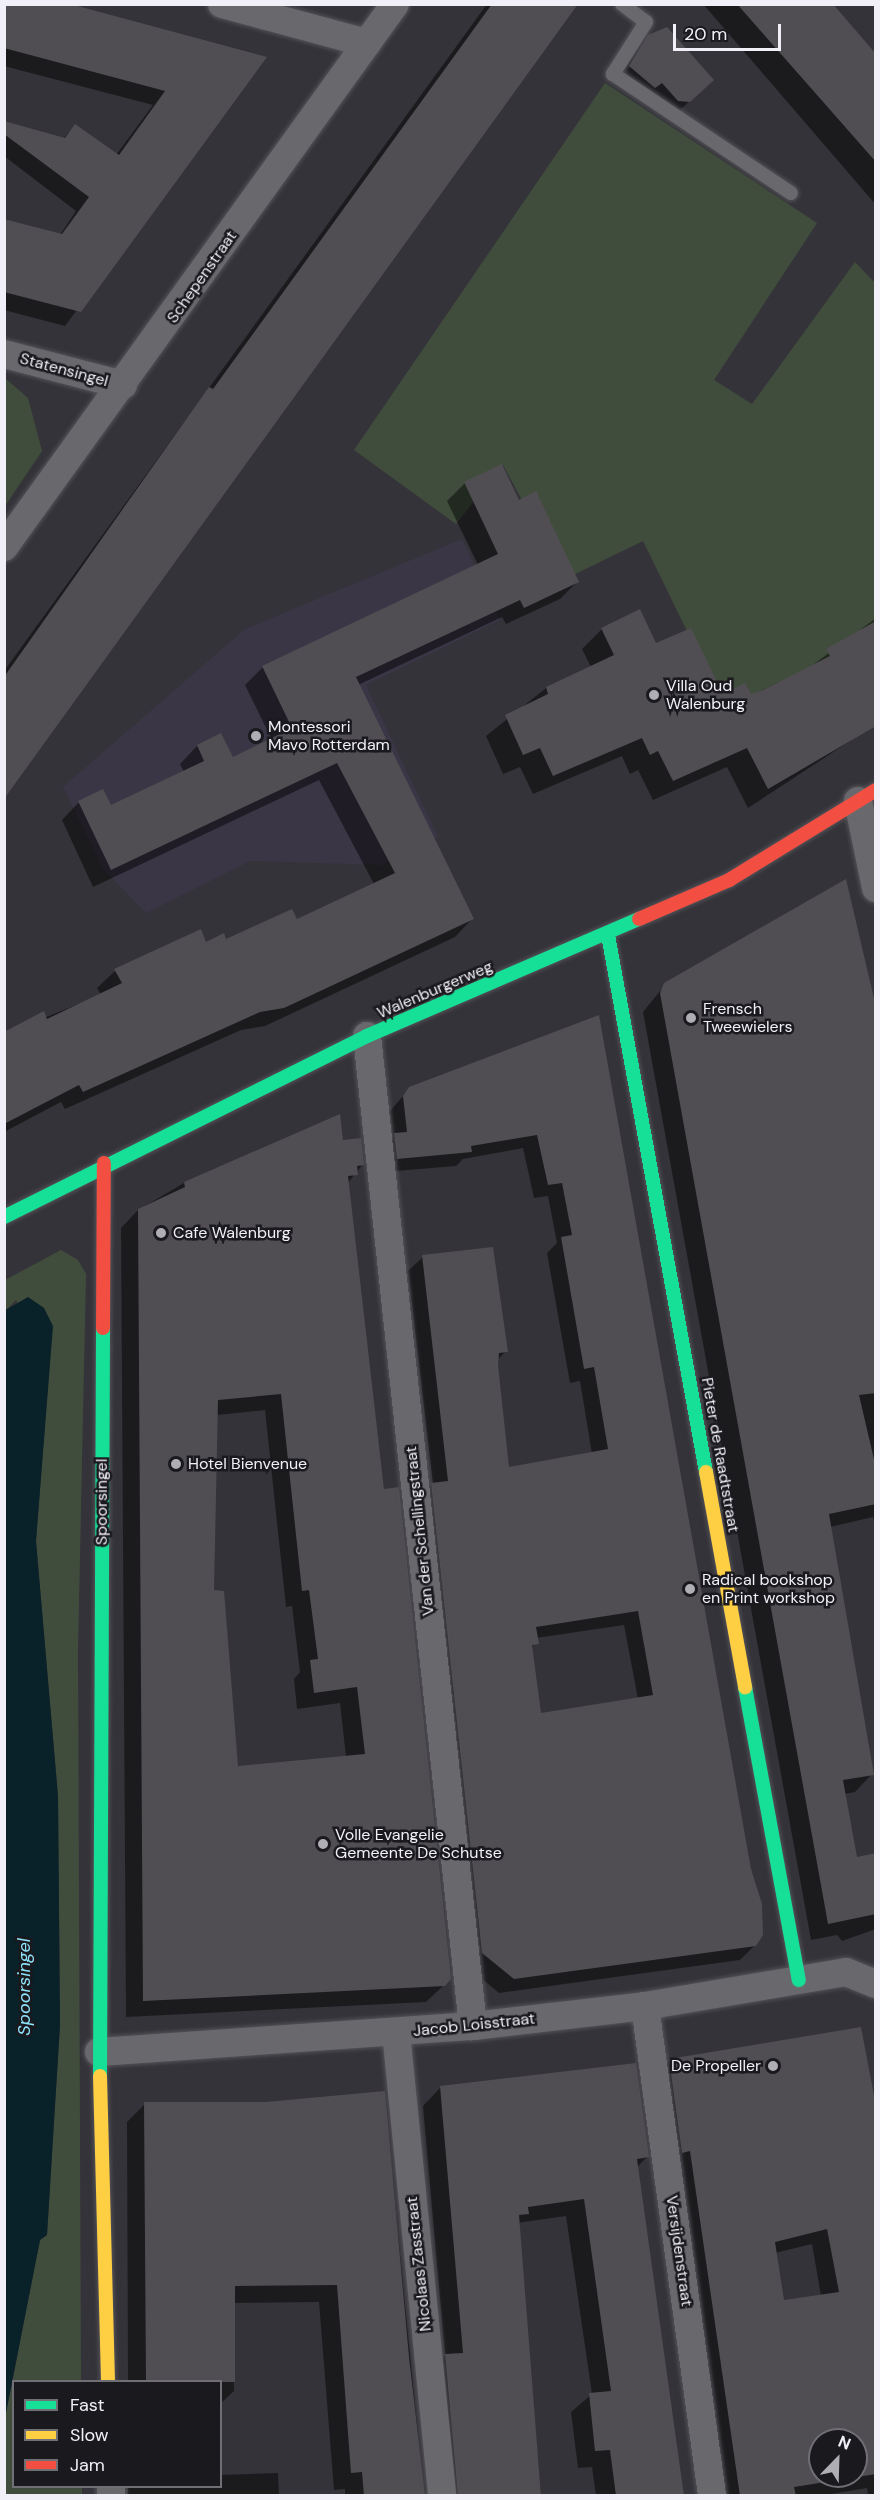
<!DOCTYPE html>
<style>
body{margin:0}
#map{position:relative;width:880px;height:2500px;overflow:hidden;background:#343339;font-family:"DM Sans",sans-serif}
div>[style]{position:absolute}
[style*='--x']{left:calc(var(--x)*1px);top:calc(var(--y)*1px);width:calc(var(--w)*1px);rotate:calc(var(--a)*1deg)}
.education>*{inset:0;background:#3a3646}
.green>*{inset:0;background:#414d3c}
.water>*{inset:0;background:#092128}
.shadow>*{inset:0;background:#0007}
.building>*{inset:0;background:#514e53}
.roads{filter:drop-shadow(0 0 2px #535258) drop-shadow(0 0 2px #535258)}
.lane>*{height:14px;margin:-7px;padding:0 7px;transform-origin:7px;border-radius:7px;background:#69696d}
.street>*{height:28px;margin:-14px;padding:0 14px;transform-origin:14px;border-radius:14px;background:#69696d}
.fast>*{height:14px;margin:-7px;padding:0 7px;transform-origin:7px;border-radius:7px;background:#16e098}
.slow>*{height:14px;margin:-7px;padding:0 7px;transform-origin:7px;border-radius:7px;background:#ffcf43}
.jam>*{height:14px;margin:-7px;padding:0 7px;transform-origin:7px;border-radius:7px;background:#f24e42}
.dots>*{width:16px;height:16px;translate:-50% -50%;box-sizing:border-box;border:3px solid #1a191e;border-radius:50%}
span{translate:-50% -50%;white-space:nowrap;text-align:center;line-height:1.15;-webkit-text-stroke:5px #1a191e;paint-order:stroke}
.street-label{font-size:16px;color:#f1f0f8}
.poi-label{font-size:16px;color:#f1f0f8}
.left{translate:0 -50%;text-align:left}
.right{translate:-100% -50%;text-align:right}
.water-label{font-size:18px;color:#8fe3fb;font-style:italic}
.frame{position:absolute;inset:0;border:6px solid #f1f0f8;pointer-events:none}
.legend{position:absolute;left:12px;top:2380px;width:210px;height:108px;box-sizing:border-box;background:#1a191e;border:2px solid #706f75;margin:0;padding:8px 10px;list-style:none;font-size:18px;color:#f1f0f8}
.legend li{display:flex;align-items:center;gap:12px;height:30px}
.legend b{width:30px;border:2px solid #706f75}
.north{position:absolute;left:808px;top:2428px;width:60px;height:60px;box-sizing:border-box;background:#1a191e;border:2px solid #706f75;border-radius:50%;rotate:23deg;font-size:16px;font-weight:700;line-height:24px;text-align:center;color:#f1f0f8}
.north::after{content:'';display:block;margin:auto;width:21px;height:27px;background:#afaeb5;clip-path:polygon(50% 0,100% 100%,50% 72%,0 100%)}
.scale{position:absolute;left:673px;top:24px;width:108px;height:27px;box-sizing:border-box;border:3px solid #f1f0f8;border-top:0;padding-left:8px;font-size:18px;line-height:21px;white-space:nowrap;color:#f1f0f8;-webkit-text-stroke:4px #1a191e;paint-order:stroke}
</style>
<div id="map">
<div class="education">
<div style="clip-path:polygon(462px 539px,500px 620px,366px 685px,438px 837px,382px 865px,250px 861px,146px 913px,104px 870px,63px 787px,245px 629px)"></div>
</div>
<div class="green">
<div style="clip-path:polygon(605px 83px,817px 223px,714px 380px,752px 404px,855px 262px,875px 283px,875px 633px,729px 717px,643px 541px,565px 579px,503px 465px,456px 524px,354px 450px)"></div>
<div style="clip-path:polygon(5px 378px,28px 398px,42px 451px,5px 506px)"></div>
<div style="clip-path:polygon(61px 1250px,78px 1260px,86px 1274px,78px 1650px,81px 2381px,14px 2382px,14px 2486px,82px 2487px,82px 2495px,5px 2495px,5px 2418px,40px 2240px,47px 2235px,60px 2025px,58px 1796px,36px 1541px,50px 1358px,16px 1300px,5px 1311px,5px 1280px)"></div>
</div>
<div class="water">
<div style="clip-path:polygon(28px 1297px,44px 1308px,53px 1326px,36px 1541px,58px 1796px,60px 2025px,47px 2235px,40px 2240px,5px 2418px,4px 1311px)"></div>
</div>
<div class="shadow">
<div style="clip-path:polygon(4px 4px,264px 58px,65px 326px,4px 310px,4px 220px,60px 235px,76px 211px,4px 156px,4px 122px,63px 139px,75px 126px,116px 155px,153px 105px,4px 66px)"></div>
<div style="clip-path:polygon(487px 4px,577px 4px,4px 798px,4px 671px)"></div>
<div style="clip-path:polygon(703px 4px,830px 4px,876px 57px,876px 205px)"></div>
<div style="clip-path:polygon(649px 36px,698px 94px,674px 115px,647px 96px,640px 101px,616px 81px)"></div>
<div style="clip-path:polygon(465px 483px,518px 502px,578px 581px,560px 599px,506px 624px,502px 617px,358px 685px,472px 919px,455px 937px,265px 1026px,241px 1030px,65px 1109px,61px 1102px,4px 1132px,4px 1034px,101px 995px,97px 988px,115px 971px,297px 921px,374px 884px,319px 780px,93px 887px,62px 820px,79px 802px,110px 807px,184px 772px,180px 764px,197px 746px,232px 759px,272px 740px,245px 685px,263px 667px,478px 565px,447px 501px)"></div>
<div style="clip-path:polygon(876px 618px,876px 724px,748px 808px,727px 767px,653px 800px,638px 770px,630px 774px,622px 756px,533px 794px,520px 767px,503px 774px,486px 736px,546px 688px,591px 667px,582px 649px,602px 629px,656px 645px,722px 696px,750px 696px,810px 667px)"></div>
<div style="clip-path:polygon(665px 985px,876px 1012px,876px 1529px,873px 1517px,830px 1527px,872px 1774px,855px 1792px,844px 1794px,856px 1859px,876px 1854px,876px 1929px,842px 1941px,837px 1935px,811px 1940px,643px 1012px)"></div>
<div style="clip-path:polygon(evenodd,598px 1017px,755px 1945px,740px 1960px,499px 1993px,468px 1967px,418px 1499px,433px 1484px,408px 1271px,423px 1257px,506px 1351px,497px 1360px,508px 1468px,592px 1454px,580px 1381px,570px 1383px,547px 1253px,557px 1243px,548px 1196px,534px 1198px,523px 1148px,463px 1159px,456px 1166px,383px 1172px,380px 1149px,393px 1137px,390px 1111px,410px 1088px,598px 1017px,624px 1625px,638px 1699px,540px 1715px,531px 1650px,536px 1638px,624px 1625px)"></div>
<div style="clip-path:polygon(evenodd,342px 1142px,363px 1164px,347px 1184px,444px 1985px,426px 2002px,126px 2017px,121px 1228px,138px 1210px,184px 1183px,342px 1142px,265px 1410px,286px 1607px,292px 1606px,300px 1672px,294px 1679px,297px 1709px,340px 1703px,346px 1757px,236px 1768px,212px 1592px,217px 1415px,265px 1410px)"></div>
<div style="clip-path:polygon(evenodd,670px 2060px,876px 2118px,876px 2496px,868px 2496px,867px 2488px,819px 2496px,722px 2496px,653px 2076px,670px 2060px,812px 2244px,821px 2296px,782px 2302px,775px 2253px,812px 2244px,670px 2060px,820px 2440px,856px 2440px,856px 2476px,820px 2476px,820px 2440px)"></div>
<div style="clip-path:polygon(440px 2088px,647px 2157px,636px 2168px,682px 2496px,596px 2496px,592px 2467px,578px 2468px,571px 2412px,592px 2394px,566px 2216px,517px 2223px,541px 2496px,439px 2496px,427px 2373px,445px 2356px,423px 2106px)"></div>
<div style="clip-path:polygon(384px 2093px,424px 2496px,345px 2496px,345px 2489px,334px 2490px,319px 2302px,233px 2303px,234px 2391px,220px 2404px,220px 2382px,128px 2382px,127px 2122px,145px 2104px,266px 2103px)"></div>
<div style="clip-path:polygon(278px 2473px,279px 2496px,128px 2496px,128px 2486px,220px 2486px,220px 2475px)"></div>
</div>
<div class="building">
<div style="clip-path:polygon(4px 4px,70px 4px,267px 57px,81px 312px,4px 292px,4px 219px,62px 234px,89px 197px,4px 134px,4px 121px,65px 138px,75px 124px,119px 155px,165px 91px,4px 48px)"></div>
<div style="clip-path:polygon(492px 4px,578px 4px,4px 799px,4px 677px,209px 387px,213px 389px)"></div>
<div style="clip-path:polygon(737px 4px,833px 4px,876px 54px,876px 162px)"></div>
<div style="clip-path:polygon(667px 27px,714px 80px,690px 102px,678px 101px,662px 83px,655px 88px,629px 66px,648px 35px)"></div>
<div style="clip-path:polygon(502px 464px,519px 500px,536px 491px,579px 582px,524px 608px,520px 600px,356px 677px,474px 919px,284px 1008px,260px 1012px,83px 1092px,79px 1085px,4px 1124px,4px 1032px,44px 1011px,47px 1019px,122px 983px,114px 969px,201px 929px,206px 942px,224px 933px,226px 939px,292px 909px,297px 919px,395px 873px,337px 763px,111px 870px,78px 801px,103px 789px,111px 805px,204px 761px,197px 745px,221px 733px,233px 757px,292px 728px,262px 666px,498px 554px,464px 482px)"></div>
<div style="clip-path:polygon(640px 609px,656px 643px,691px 628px,723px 694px,745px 683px,751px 694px,763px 690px,830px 656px,826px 649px,876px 621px,876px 726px,768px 789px,747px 748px,673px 781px,658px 751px,650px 755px,642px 738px,553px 776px,540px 748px,523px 755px,505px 715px,548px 694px,546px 687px,614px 655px,601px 628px)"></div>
<div style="clip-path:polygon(846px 879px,876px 1007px,876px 1393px,859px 1395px,876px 1468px,876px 1504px,829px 1514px,874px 1775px,843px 1780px,857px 1857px,876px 1853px,876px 1914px,828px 1924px,660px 993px,664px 983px)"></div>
<div style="clip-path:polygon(evenodd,599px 1015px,751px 1869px,762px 1904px,763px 1935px,756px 1946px,514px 1979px,482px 1953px,431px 1483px,448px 1481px,422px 1255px,493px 1247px,508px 1352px,499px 1353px,498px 1365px,509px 1467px,608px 1449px,594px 1367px,584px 1369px,561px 1237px,572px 1235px,562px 1183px,548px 1185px,537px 1135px,471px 1146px,472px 1152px,397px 1159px,394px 1133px,407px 1132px,403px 1096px,409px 1087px,599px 1015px,638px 1611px,653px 1695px,541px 1713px,532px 1645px,539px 1644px,536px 1627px,638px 1611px)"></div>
<div style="clip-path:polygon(evenodd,340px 1114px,343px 1140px,361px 1138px,364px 1165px,357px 1166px,358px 1175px,348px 1176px,384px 1489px,399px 1487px,451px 1979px,445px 1986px,143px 2001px,138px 1209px,185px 1187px,184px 1182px,340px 1114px,281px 1394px,302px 1591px,309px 1590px,318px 1659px,310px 1660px,314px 1693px,357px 1687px,365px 1754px,238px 1766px,224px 1591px,214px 1590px,218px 1400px,281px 1394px)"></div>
<div style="clip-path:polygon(evenodd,861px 2027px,876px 2106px,876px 2474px,794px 2487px,796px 2496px,740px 2496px,690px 2151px,682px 2153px,669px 2059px,861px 2027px,827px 2229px,839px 2292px,784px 2300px,775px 2242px,827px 2229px,861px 2027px,820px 2440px,856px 2440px,856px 2476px,820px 2476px,820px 2440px)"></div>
<div style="clip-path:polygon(636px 2063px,649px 2157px,637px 2159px,684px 2496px,616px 2496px,610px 2450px,595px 2451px,589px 2393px,611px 2391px,584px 2199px,528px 2207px,529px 2214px,519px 2215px,541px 2496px,458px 2496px,445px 2354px,463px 2353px,440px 2086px)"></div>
<div style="clip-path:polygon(385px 2091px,409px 2357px,425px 2496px,364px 2496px,362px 2472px,351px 2473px,337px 2285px,235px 2286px,235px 2382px,146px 2382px,144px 2102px,266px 2102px)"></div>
</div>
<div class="roads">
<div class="lane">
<div style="--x:622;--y:4;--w:30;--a:37"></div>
<div style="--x:646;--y:22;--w:62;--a:122.4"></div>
<div style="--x:613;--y:74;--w:214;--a:33.8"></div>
</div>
<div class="street">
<div style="--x:222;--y:4;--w:150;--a:15.1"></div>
<div style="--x:4;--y:354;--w:123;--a:14.6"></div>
<div style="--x:4;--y:547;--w:669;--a:-54.24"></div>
<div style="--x:858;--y:801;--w:89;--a:78.3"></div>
<div style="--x:367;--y:1036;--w:996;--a:83.89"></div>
<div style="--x:645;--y:2006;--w:495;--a:82.2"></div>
<div style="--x:396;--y:2032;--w:466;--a:84.3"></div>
<div style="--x:99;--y:2052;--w:375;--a:-4"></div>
<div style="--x:473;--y:2026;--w:173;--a:-6.6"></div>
<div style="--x:645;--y:2006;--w:204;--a:-9.6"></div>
<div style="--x:846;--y:1972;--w:32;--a:22"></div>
<div style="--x:111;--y:2486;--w:10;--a:90"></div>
</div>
<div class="fast">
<div style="--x:608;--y:935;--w:546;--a:79.66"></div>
<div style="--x:4;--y:1217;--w:406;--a:-26.5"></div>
<div style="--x:367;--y:1036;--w:296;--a:-23.3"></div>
<div style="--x:745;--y:1687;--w:298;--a:79.6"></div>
<div style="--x:100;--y:2076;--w:748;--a:-89.77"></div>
</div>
<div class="slow">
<div style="--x:706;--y:1472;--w:219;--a:79.7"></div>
<div style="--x:100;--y:2076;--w:306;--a:88.5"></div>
</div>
<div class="jam">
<div style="--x:639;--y:919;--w:98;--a:-23.4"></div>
<div style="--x:729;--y:880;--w:172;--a:-31.5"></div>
<div style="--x:103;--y:1328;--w:165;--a:-89.7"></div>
</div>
</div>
<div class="dots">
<div style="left:654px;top:695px;background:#afaeb5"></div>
<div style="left:256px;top:736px;background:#afaeb5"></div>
<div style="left:691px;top:1018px;background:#afaeb5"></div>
<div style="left:161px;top:1233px;background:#afaeb5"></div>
<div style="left:176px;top:1464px;background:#afaeb5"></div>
<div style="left:690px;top:1589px;background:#afaeb5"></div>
<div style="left:323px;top:1844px;background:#afaeb5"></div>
<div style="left:773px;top:2066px;background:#afaeb5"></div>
</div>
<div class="street-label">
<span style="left:202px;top:277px;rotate:-55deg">Schepenstraat</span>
<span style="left:64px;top:370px;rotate:15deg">Statensingel</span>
<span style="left:435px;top:990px;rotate:-23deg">Walenburgerweg</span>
<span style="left:720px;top:1455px;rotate:80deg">Pieter de Raadtstraat</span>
<span style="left:102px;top:1502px;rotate:-90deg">Spoorsingel</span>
<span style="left:420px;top:1531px;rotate:-96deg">Van der Schellingstraat</span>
<span style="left:474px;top:2025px;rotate:-6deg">Jacob Loisstraat</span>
<span style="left:679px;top:2251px;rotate:82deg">Versijdenstraat</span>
<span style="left:419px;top:2264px;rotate:-96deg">Nicolaas Zasstraat</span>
</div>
<div class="poi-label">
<span class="left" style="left:666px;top:695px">Villa Oud<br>Walenburg</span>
<span class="left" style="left:268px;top:736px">Montessori<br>Mavo Rotterdam</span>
<span class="left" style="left:703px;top:1018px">Frensch<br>Tweewielers</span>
<span class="left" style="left:173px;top:1233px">Cafe Walenburg</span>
<span class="left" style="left:188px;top:1464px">Hotel Bienvenue</span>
<span class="left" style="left:702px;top:1589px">Radical bookshop<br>en Print workshop</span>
<span class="left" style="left:335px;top:1844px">Volle Evangelie<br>Gemeente De Schutse</span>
<span class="right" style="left:761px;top:2066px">De Propeller</span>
</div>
<div class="water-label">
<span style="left:24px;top:1987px;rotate:-90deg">Spoorsingel</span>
</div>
<div class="frame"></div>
<ul class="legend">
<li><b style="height:8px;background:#16e098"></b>Fast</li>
<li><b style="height:8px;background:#ffcf43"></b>Slow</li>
<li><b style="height:8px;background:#f24e42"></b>Jam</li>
</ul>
<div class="north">N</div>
<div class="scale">20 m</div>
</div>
